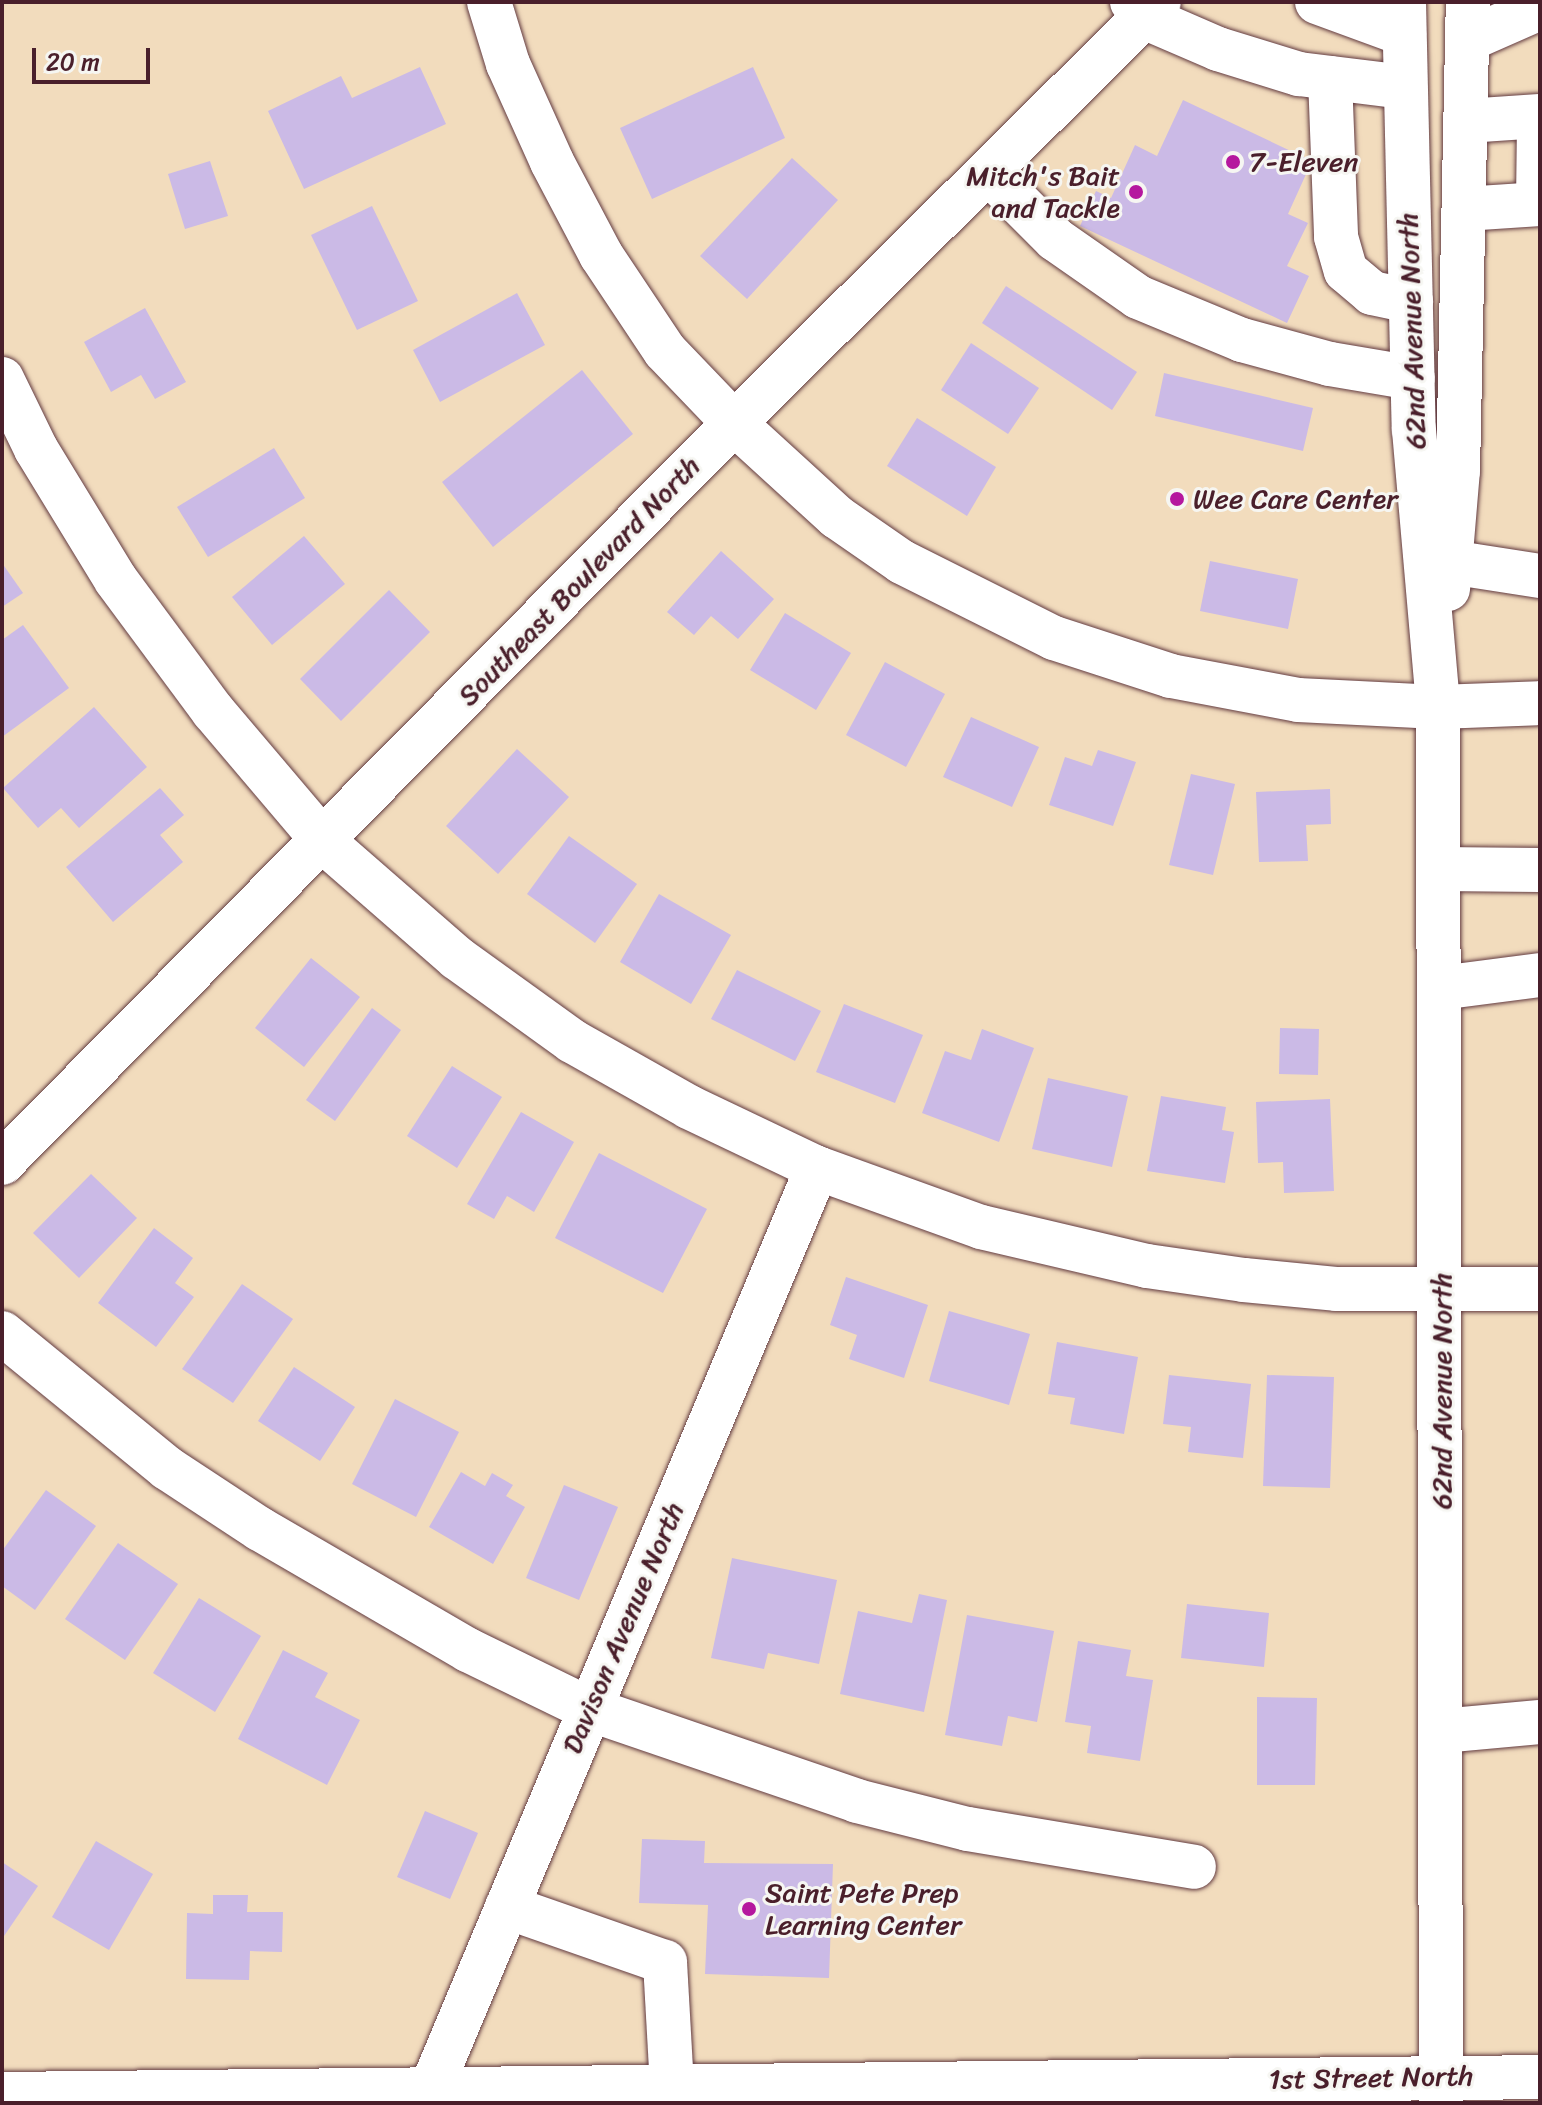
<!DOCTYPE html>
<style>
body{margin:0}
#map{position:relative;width:1542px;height:2105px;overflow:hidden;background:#f2dcbd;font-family:Sriracha,sans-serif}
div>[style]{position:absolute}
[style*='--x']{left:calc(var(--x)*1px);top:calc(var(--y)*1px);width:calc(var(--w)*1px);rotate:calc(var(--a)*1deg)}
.building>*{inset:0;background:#cbbae6}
.roads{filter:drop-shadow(0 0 2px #633b41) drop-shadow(0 0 2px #633b41)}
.minor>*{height:44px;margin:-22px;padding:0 22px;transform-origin:22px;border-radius:22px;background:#fff}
.dots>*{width:22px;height:22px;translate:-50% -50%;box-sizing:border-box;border:4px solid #f6f6f2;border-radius:50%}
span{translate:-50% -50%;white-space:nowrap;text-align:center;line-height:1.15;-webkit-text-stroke:6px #f6f6f2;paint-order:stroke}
.poi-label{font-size:28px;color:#4a1f2b}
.left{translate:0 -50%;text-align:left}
.right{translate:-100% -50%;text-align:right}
.street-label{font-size:28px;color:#4a1f2b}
.frame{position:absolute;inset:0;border:4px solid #4a1f2b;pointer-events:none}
.scale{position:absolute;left:32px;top:48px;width:118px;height:36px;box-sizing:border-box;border:4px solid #4a1f2b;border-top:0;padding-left:10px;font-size:24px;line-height:28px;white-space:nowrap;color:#4a1f2b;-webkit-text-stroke:6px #f6f6f2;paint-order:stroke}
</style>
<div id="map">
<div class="building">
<div style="clip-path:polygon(420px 67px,446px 124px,304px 189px,268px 111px,341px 76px,352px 98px)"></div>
<div style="clip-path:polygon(753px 67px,785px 138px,652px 199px,620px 128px)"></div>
<div style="clip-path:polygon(1183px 100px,1312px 161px,1288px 214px,1308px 223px,1287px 266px,1309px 276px,1287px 323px,1080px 226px,1096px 191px,1111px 198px,1135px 145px,1157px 156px)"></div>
<div style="clip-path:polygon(792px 158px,838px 200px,747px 299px,700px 256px)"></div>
<div style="clip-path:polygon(210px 161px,228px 216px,185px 229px,168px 174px)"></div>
<div style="clip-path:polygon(372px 206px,418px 301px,357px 330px,311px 235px)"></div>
<div style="clip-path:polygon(1006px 286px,1137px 372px,1112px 410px,982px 323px)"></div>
<div style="clip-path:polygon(517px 293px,545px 345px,440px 402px,413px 350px)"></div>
<div style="clip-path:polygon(145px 308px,186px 382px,155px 399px,141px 375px,111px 392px,84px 342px)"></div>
<div style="clip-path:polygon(971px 343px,1039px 388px,1008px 434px,941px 390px)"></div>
<div style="clip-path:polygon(582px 370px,633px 434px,493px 547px,442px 482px)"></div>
<div style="clip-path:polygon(1164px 373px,1313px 408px,1303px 451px,1155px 416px)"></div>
<div style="clip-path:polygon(917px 418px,996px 467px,967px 516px,887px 466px)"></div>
<div style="clip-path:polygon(274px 448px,305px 498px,208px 557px,177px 507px)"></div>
<div style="clip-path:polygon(304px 536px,345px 584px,272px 645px,232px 597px)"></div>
<div style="clip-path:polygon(721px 551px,774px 599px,738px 639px,711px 616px,694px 635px,667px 612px)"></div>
<div style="clip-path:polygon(1210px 561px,1298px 579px,1288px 629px,1200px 611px)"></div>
<div style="clip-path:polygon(2px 563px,23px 593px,2px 607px)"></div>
<div style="clip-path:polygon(389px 590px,430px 632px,341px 721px,300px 679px)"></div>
<div style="clip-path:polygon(785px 613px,851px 653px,816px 710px,750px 670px)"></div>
<div style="clip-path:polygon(23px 625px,69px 688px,2px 737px,2px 640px)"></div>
<div style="clip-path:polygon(885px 662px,945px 694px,906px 767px,846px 735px)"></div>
<div style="clip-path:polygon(94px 707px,147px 767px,79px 828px,61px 808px,38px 828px,3px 788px)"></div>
<div style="clip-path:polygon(971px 717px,1039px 747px,1012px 807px,943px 777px)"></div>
<div style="clip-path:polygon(517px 749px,569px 797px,498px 874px,446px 826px)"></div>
<div style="clip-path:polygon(1098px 750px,1136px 762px,1113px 826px,1049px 805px,1065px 757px,1092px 766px)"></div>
<div style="clip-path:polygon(1191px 774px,1235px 784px,1213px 875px,1169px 865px)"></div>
<div style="clip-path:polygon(160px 788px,184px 815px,160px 835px,183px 862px,113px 922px,66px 867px)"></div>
<div style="clip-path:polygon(1330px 789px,1331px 824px,1306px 825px,1308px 861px,1259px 862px,1256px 792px)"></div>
<div style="clip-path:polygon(569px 836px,637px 884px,595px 943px,527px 894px)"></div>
<div style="clip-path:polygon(659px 894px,731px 935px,691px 1004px,620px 962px)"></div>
<div style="clip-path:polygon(311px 958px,360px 997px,304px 1067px,255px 1028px)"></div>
<div style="clip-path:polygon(737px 970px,821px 1011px,795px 1061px,711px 1019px)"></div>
<div style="clip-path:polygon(844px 1004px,923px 1035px,895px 1103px,816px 1072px)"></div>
<div style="clip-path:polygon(372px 1008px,401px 1030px,335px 1121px,306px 1100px)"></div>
<div style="clip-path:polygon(1280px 1028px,1319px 1029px,1318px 1075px,1279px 1074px)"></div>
<div style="clip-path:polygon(982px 1029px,1034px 1048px,999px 1142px,922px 1113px,945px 1051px,971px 1060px)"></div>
<div style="clip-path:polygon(452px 1066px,502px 1097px,457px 1168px,407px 1136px)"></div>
<div style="clip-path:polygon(1048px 1078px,1128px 1096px,1112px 1167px,1032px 1149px)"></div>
<div style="clip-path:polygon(1161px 1096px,1226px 1107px,1222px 1130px,1234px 1132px,1225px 1183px,1147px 1171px)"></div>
<div style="clip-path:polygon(1330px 1099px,1334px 1191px,1284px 1193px,1283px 1162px,1258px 1163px,1256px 1102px)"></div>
<div style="clip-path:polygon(521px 1112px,574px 1142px,534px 1212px,507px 1196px,494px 1219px,467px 1204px)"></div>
<div style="clip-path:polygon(599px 1153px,707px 1209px,663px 1293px,555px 1238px)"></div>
<div style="clip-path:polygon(91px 1174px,137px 1218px,79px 1278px,33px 1233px)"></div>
<div style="clip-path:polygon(154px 1228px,193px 1258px,175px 1283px,194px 1297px,156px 1347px,98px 1303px)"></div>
<div style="clip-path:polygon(846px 1277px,928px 1305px,904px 1378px,849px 1359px,857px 1335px,830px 1325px)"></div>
<div style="clip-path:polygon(242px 1284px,293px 1319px,233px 1403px,182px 1369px)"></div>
<div style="clip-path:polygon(949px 1311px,1030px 1334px,1009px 1405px,929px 1381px)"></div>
<div style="clip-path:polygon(1057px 1342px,1138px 1357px,1124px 1434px,1070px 1424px,1075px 1398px,1048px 1394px)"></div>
<div style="clip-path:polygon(294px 1367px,355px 1407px,320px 1461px,258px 1421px)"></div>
<div style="clip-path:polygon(1169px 1375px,1251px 1384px,1243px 1458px,1188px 1452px,1191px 1427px,1163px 1424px)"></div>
<div style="clip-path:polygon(1267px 1375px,1334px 1377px,1330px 1488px,1263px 1486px)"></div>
<div style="clip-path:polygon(395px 1399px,459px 1432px,416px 1517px,352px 1484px)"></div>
<div style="clip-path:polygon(461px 1472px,485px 1486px,492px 1473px,513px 1485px,506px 1496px,525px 1507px,493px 1564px,429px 1527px)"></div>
<div style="clip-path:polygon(564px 1485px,618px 1507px,579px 1600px,526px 1578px)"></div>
<div style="clip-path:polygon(46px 1490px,96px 1526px,35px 1610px,2px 1586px,2px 1551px)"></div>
<div style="clip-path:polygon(118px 1543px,178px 1584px,125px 1660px,65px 1619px)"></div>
<div style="clip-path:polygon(732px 1558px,837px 1580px,819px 1664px,768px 1653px,764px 1669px,711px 1658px)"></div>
<div style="clip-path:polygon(919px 1594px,947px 1600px,924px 1712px,840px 1694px,858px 1611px,912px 1623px)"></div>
<div style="clip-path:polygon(199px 1598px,261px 1636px,215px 1712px,153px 1673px)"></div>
<div style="clip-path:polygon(1187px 1604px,1269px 1613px,1264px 1667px,1181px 1658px)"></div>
<div style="clip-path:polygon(967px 1615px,1054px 1631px,1037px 1722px,1008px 1716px,1002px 1746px,945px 1735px)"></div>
<div style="clip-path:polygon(1078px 1641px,1131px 1650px,1126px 1676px,1153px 1680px,1140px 1761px,1087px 1753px,1091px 1726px,1065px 1722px)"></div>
<div style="clip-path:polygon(283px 1650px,328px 1673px,315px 1697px,360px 1720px,327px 1785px,238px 1739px)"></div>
<div style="clip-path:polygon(1257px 1697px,1317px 1698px,1315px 1785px,1257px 1785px)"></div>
<div style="clip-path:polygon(425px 1811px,478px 1833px,450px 1899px,397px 1877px)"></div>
<div style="clip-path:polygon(642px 1839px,705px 1841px,704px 1863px,833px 1864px,829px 1978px,705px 1974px,708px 1905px,639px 1903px)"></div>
<div style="clip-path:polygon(96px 1841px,153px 1874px,109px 1950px,52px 1917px)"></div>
<div style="clip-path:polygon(2px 1862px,38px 1886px,2px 1939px)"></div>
<div style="clip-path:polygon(213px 1895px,248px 1895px,247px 1912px,283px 1912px,282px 1952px,250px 1951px,249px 1980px,186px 1979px,187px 1913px,213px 1914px)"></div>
</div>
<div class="roads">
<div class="minor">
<div style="--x:489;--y:2;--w:65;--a:73"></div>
<div style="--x:508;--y:64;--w:107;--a:65.8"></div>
<div style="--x:552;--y:162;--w:105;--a:62.2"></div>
<div style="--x:601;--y:255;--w:115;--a:56.3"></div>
<div style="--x:665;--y:351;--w:100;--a:46.2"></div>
<div style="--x:734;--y:423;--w:139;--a:42.4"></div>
<div style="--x:837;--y:517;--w:79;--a:34.7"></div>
<div style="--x:902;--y:562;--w:170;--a:26.6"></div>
<div style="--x:1054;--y:638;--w:123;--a:18"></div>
<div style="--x:1171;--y:676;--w:129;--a:10.7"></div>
<div style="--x:1298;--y:700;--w:140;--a:2.9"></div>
<div style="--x:1438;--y:707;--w:102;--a:-2.2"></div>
<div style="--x:1132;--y:2;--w:19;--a:51"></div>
<div style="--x:1144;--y:17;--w:81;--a:23.4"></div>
<div style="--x:1218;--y:49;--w:85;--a:17.2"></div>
<div style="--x:1299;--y:74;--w:107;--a:7"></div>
<div style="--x:1317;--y:2;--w:93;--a:20.2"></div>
<div style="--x:1404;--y:2;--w:428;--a:88.7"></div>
<div style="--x:1414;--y:430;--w:278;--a:85"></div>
<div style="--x:1438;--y:707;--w:1396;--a:89.88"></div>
<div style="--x:1467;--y:40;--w:80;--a:-23.7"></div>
<div style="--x:1330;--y:78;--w:159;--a:87.8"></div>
<div style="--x:1336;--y:237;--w:35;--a:74"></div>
<div style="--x:1346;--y:271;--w:34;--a:40"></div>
<div style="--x:1372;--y:293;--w:40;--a:12"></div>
<div style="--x:1466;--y:121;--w:74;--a:-3.9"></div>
<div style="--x:988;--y:172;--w:95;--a:45"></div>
<div style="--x:1055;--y:239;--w:101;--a:34.9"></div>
<div style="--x:1138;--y:297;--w:113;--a:22.5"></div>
<div style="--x:1242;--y:340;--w:91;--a:15.3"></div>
<div style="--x:1330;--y:364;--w:84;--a:9.6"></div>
<div style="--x:1538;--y:204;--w:86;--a:-89.3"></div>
<div style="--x:1464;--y:209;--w:76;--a:-3.8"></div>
<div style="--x:2;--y:379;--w:78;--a:64.1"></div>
<div style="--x:36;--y:449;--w:153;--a:58.6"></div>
<div style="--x:116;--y:580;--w:163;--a:53.5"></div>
<div style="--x:213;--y:711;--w:172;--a:49.7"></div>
<div style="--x:324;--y:842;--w:176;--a:41.1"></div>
<div style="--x:457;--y:958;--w:142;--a:35.8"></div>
<div style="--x:572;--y:1041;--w:134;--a:29.4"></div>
<div style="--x:689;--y:1107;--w:142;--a:25.5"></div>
<div style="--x:817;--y:1168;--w:174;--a:19.8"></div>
<div style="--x:981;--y:1227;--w:171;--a:13.2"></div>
<div style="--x:1147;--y:1266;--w:98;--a:8.2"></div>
<div style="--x:1244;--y:1280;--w:92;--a:5.6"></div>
<div style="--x:1336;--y:1289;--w:204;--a:0"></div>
<div style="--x:1450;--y:562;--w:91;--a:8.8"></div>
<div style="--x:1448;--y:589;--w:118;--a:-85.2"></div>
<div style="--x:1458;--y:471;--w:469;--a:-88.8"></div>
<div style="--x:1439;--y:869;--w:101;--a:0.6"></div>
<div style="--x:1440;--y:988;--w:101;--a:-7.4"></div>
<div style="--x:2;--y:1163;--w:1041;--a:-45.31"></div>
<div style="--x:734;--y:423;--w:598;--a:-44.73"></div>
<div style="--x:2;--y:1333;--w:213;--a:39.3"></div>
<div style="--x:167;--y:1468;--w:111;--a:33.3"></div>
<div style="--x:260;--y:1529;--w:241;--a:30.2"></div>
<div style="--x:468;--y:1650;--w:135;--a:26"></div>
<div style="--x:589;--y:1709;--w:283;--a:18.9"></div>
<div style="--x:857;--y:1801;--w:114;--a:14.2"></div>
<div style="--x:968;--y:1829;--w:229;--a:9.5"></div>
<div style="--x:1441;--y:1731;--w:99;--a:-5.2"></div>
<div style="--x:507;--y:1907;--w:167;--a:19.2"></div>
<div style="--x:665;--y:1962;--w:126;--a:86.8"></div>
<div style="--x:2;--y:2094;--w:1538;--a:-0.63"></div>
<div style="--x:425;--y:2103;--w:1014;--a:-67.25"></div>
</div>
</div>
<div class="dots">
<div style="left:1233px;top:162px;background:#b5179e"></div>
<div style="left:1136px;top:192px;background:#b5179e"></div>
<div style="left:1177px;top:499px;background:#b5179e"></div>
<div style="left:749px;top:1909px;background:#b5179e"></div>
</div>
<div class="poi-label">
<span class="left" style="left:1249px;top:162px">7-Eleven</span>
<span class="right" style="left:1120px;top:192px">Mitch's Bait<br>and Tackle</span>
<span class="left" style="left:1193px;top:499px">Wee Care Center</span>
<span class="left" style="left:765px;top:1909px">Saint Pete Prep<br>Learning Center</span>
</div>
<div class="street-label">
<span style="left:1412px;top:331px;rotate:-92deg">62nd Avenue North</span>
<span style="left:579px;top:581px;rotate:-46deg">Southeast Boulevard North</span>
<span style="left:1442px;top:1391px;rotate:-90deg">62nd Avenue North</span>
<span style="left:623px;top:1628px;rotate:-67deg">Davison Avenue North</span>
<span style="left:1371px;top:2078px;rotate:-1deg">1st Street North</span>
</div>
<div class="frame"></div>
<div class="scale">20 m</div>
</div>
